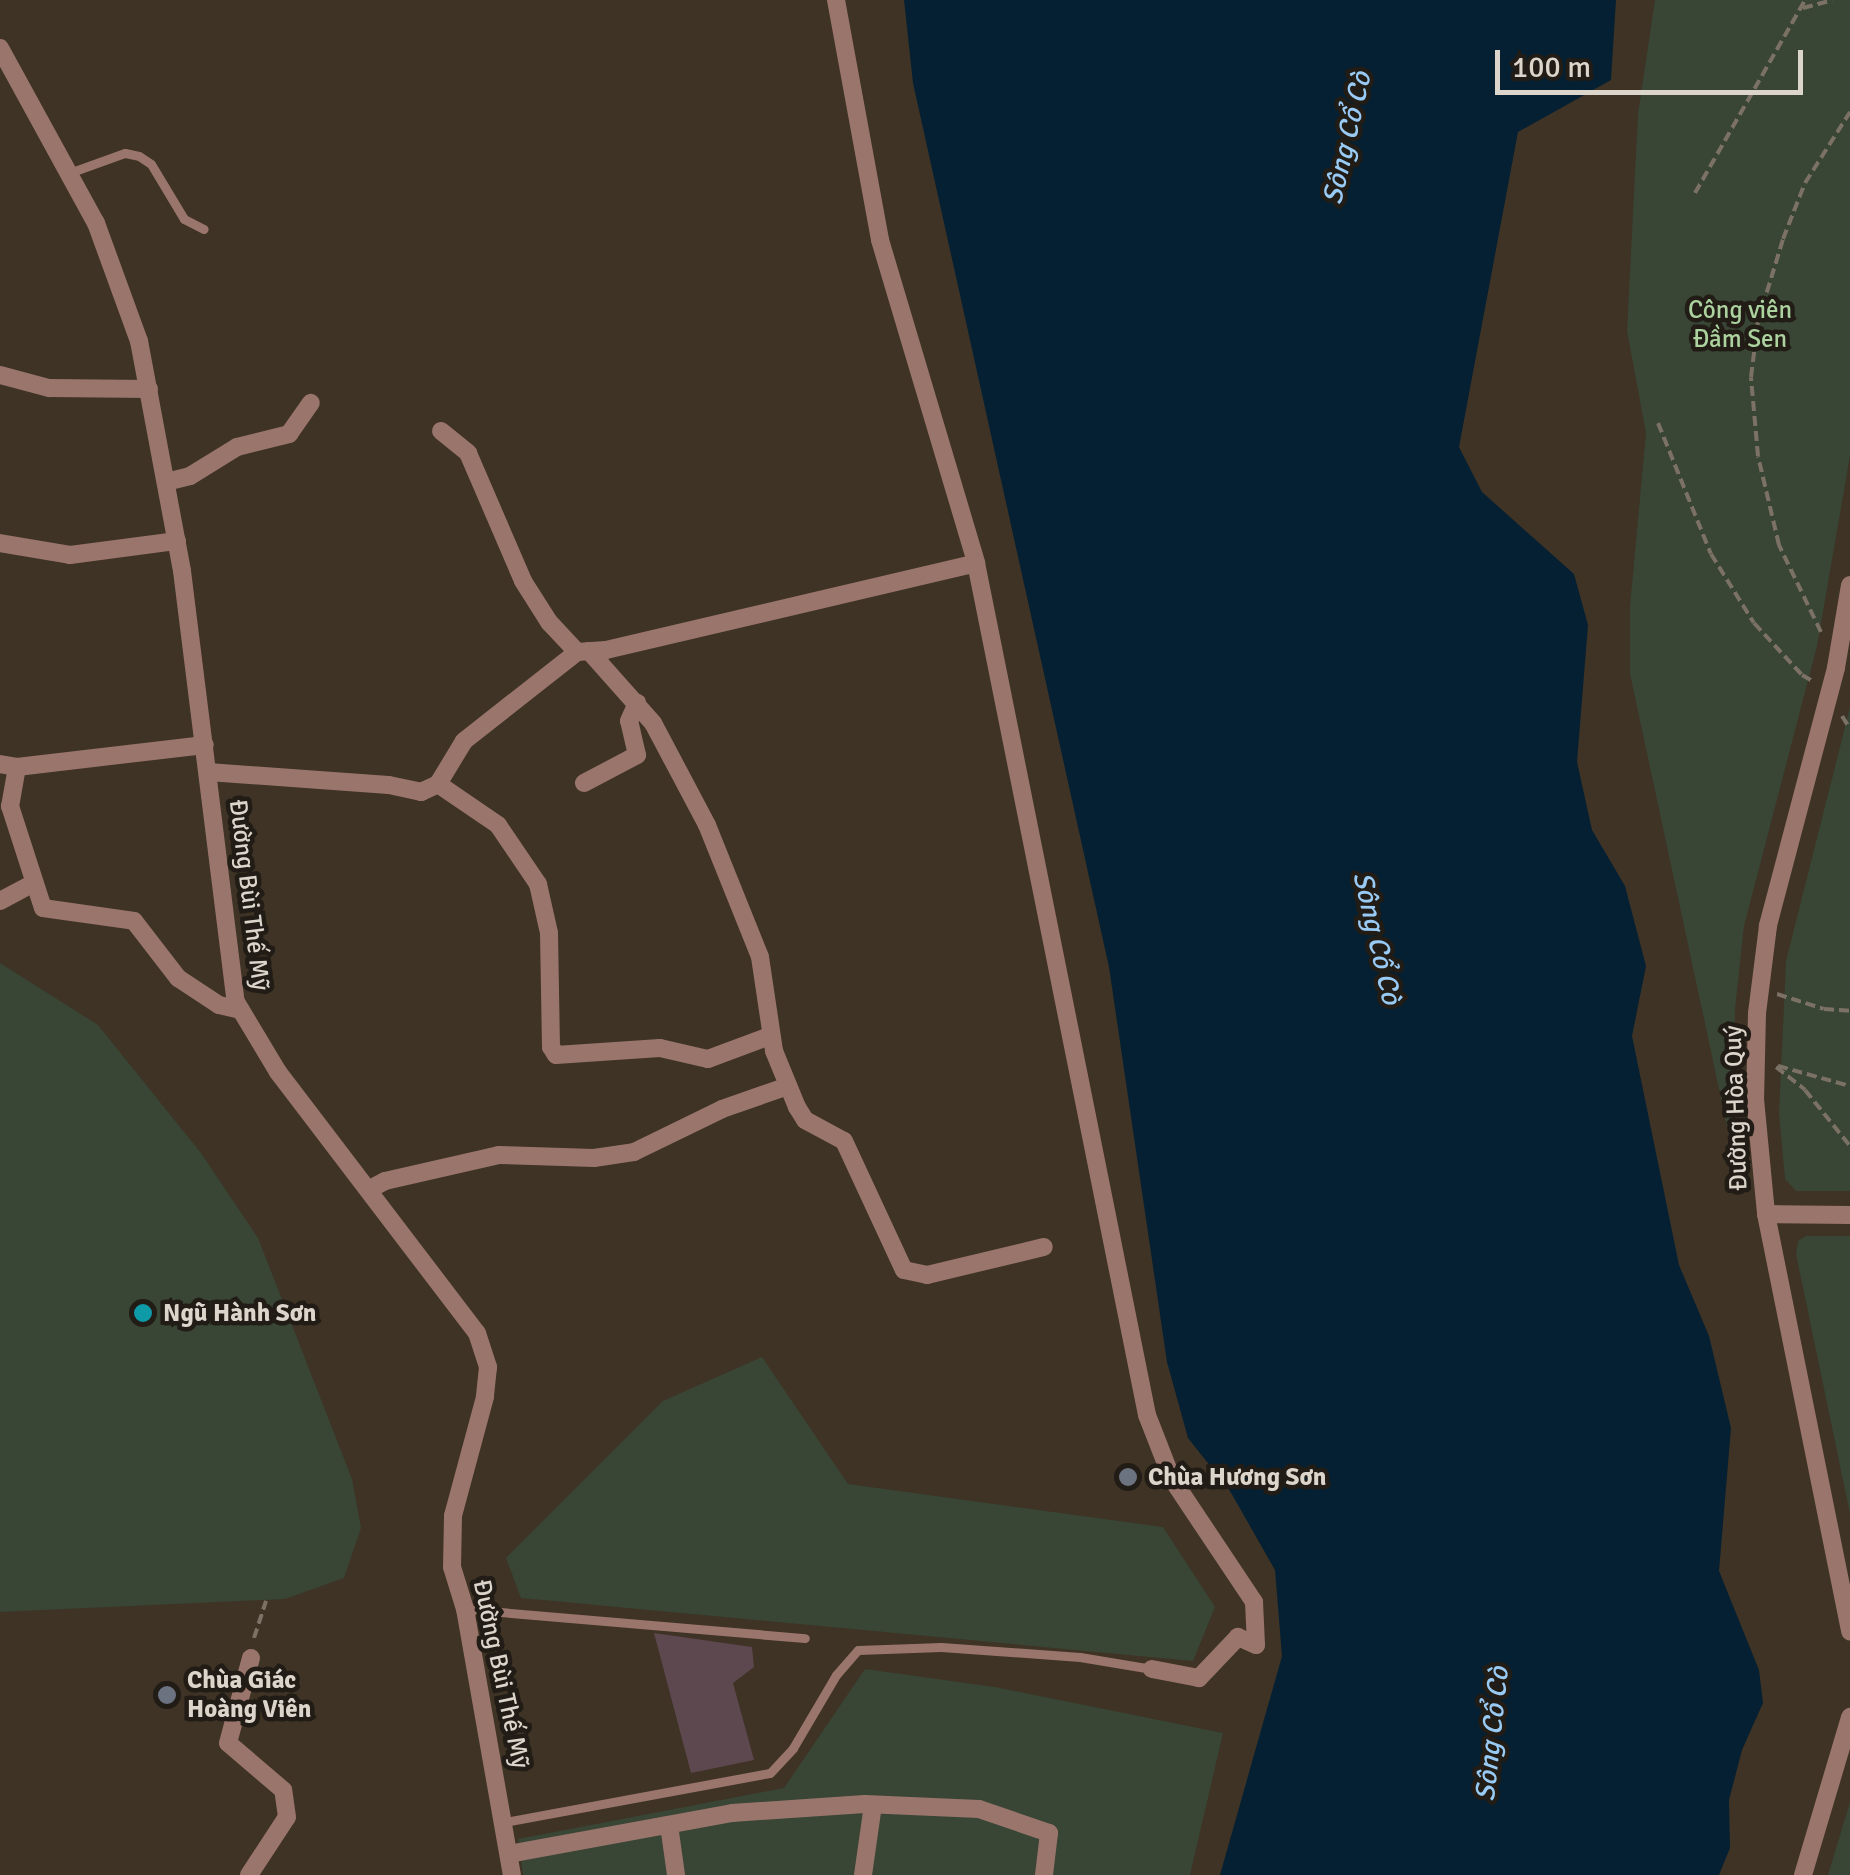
<!DOCTYPE html>
<meta charset="utf-8">
<style>
body{margin:0}
#map{position:relative;width:1850px;height:1875px;overflow:hidden;background:#3e3324;font-family:Signika,sans-serif}
div>[style]{position:absolute}
[style*='--x']{left:calc(var(--x)*1px);top:calc(var(--y)*1px);width:calc(var(--w)*1px);rotate:calc(var(--a)*1deg)}
.green>*{inset:0;background:#394535}
.water>*{inset:0;background:#052033}
.building>*{inset:0;background:#5d4850}
.path>*{height:4px;margin-top:-2px;transform-origin:0;background:repeating-linear-gradient(90deg,#7b7165 0 10px,transparent 0 15px)}
.lane>*{height:9px;margin:-4.5px;padding:0 4.5px;transform-origin:4.5px;border-radius:4.5px;background:#9a756c}
.street>*{height:18px;margin:-9px;padding:0 9px;transform-origin:9px;border-radius:9px;background:#9a756c}
.dots>*{width:28px;height:28px;translate:-50% -50%;box-sizing:border-box;border:5px solid #211c15;border-radius:50%}
span{translate:-50% -50%;white-space:nowrap;text-align:center;line-height:1.15;-webkit-text-stroke:9px #211c15;paint-order:stroke}
.park-label{font-size:25px;color:#acd29f}
.street-label{font-size:25px;color:#dcd5cc}
.poi-label{font-size:25px;color:#dcd5cc;font-weight:700}
.left{translate:0 -50%;text-align:left}
.water-label{font-size:28px;color:#98caf4;font-style:italic}
.scale{position:absolute;left:1495px;top:50px;width:308px;height:45px;box-sizing:border-box;border:5px solid #dcd5cc;border-top:0;padding-left:12px;font-size:30px;line-height:35px;white-space:nowrap;color:#dcd5cc;-webkit-text-stroke:8px #211c15;paint-order:stroke}
</style>
<div id="map">
<div class="green">
<div style="clip-path:polygon(1655px 0,1850px 0,1850px 456px,1817px 646px,1744px 926px,1735px 1009px,1733px 1154px,1630px 674px,1630px 606px,1646px 433px,1627px 331px,1638px 114px)"></div>
<div style="clip-path:polygon(1850px 707px,1850px 1191px,1796px 1191px,1785px 1179px,1779px 1113px,1786px 961px)"></div>
<div style="clip-path:polygon(0 963px,98px 1025px,201px 1153px,258px 1238px,352px 1479px,361px 1528px,344px 1578px,285px 1599px,0 1612px)"></div>
<div style="clip-path:polygon(1806px 1236px,1850px 1236px,1850px 1514px,1796px 1254px,1798px 1241px)"></div>
<div style="clip-path:polygon(762px 1357px,848px 1484px,1163px 1527px,1215px 1607px,1193px 1661px,521px 1598px,506px 1558px,663px 1401px)"></div>
<div style="clip-path:polygon(865px 1669px,995px 1687px,1223px 1733px,1190px 1875px,523px 1875px,518px 1839px,784px 1788px)"></div>
<div style="clip-path:polygon(1850px 1802px,1850px 1875px,1828px 1875px)"></div>
</div>
<div class="water">
<div style="clip-path:polygon(904px 0,1616px 0,1611px 80px,1518px 132px,1459px 447px,1482px 492px,1574px 574px,1588px 625px,1577px 762px,1592px 830px,1625px 886px,1646px 966px,1632px 1036px,1679px 1265px,1709px 1336px,1731px 1428px,1719px 1571px,1759px 1670px,1763px 1703px,1742px 1750px,1729px 1800px,1730px 1848px,1719px 1875px,1220px 1875px,1282px 1656px,1275px 1570px,1230px 1491px,1188px 1438px,1167px 1362px,1109px 967px,913px 83px)"></div>
</div>
<div class="building">
<div style="clip-path:polygon(654px 1633px,752px 1647px,754px 1667px,733px 1683px,754px 1760px,691px 1773px)"></div>
</div>
<div class="path">
<div style="--x:1803;--y:8;--w:30;--a:-15"></div>
<div style="--x:1695;--y:193;--w:222;--a:-60.3"></div>
<div style="--x:1658;--y:423;--w:141;--a:68"></div>
<div style="--x:1711;--y:554;--w:81;--a:58.1"></div>
<div style="--x:1754;--y:623;--w:71;--a:47.3"></div>
<div style="--x:1802;--y:675;--w:14;--a:30"></div>
<div style="--x:1821;--y:632;--w:97;--a:-115.8"></div>
<div style="--x:1779;--y:545;--w:91;--a:-103.3"></div>
<div style="--x:1758;--y:456;--w:79;--a:-95.1"></div>
<div style="--x:1751;--y:377;--w:56;--a:-82.9"></div>
<div style="--x:1758;--y:321;--w:86;--a:-73"></div>
<div style="--x:1783;--y:239;--w:60;--a:-68.6"></div>
<div style="--x:1805;--y:183;--w:84;--a:-57.6"></div>
<div style="--x:1842;--y:716;--w:15;--a:58"></div>
<div style="--x:1777;--y:994;--w:49;--a:17.7"></div>
<div style="--x:1824;--y:1009;--w:26;--a:4"></div>
<div style="--x:1778;--y:1066;--w:75;--a:15.5"></div>
<div style="--x:1776;--y:1067;--w:37;--a:38"></div>
<div style="--x:1805;--y:1090;--w:72;--a:51.2"></div>
<div style="--x:254;--y:1638;--w:39;--a:-72"></div>
</div>
<div class="lane">
<div style="--x:69;--y:173;--w:59;--a:-19.7"></div>
<div style="--x:125;--y:153;--w:14;--a:12"></div>
<div style="--x:139;--y:156;--w:14;--a:34"></div>
<div style="--x:151;--y:164;--w:64;--a:59"></div>
<div style="--x:184;--y:219;--w:22;--a:27"></div>
<div style="--x:465;--y:1609;--w:341;--a:4.9"></div>
<div style="--x:505;--y:1822;--w:269;--a:-10.5"></div>
<div style="--x:770;--y:1773;--w:34;--a:-47"></div>
<div style="--x:793;--y:1748;--w:85;--a:-59.5"></div>
<div style="--x:836;--y:1675;--w:33;--a:-49"></div>
<div style="--x:858;--y:1650;--w:83;--a:-2.1"></div>
<div style="--x:941;--y:1647;--w:139;--a:4.1"></div>
<div style="--x:1080;--y:1657;--w:73;--a:9.5"></div>
</div>
<div class="street">
<div style="--x:836;--y:0;--w:244;--a:79.6"></div>
<div style="--x:880;--y:240;--w:337;--a:73.4"></div>
<div style="--x:976;--y:563;--w:869;--a:78.65"></div>
<div style="--x:1147;--y:1415;--w:69;--a:68.7"></div>
<div style="--x:1172;--y:1479;--w:148;--a:56.3"></div>
<div style="--x:1254;--y:1602;--w:43;--a:87.3"></div>
<div style="--x:1256;--y:1645;--w:20;--a:-156"></div>
<div style="--x:1238;--y:1637;--w:57;--a:133.6"></div>
<div style="--x:1199;--y:1678;--w:48;--a:-169.2"></div>
<div style="--x:0;--y:48;--w:200;--a:61.3"></div>
<div style="--x:96;--y:223;--w:126;--a:70"></div>
<div style="--x:139;--y:341;--w:234;--a:79.4"></div>
<div style="--x:182;--y:571;--w:434;--a:82.9"></div>
<div style="--x:236;--y:1002;--w:82;--a:59"></div>
<div style="--x:278;--y:1072;--w:328;--a:52.7"></div>
<div style="--x:477;--y:1333;--w:36;--a:72"></div>
<div style="--x:488;--y:1367;--w:30;--a:96"></div>
<div style="--x:485;--y:1397;--w:123;--a:105.1"></div>
<div style="--x:453;--y:1516;--w:51;--a:91.1"></div>
<div style="--x:452;--y:1567;--w:44;--a:72.8"></div>
<div style="--x:465;--y:1609;--w:270;--a:80"></div>
<div style="--x:0;--y:375;--w:51;--a:14.9"></div>
<div style="--x:49;--y:388;--w:100;--a:0.6"></div>
<div style="--x:441;--y:431;--w:35;--a:39"></div>
<div style="--x:468;--y:453;--w:139;--a:66.7"></div>
<div style="--x:523;--y:581;--w:49;--a:57.6"></div>
<div style="--x:549;--y:622;--w:41;--a:47"></div>
<div style="--x:166;--y:482;--w:25;--a:-14"></div>
<div style="--x:190;--y:476;--w:55;--a:-31.7"></div>
<div style="--x:237;--y:447;--w:54;--a:-14"></div>
<div style="--x:289;--y:434;--w:38;--a:-55"></div>
<div style="--x:0;--y:543;--w:71;--a:9.7"></div>
<div style="--x:70;--y:555;--w:108;--a:-7.5"></div>
<div style="--x:1850;--y:585;--w:84;--a:99.6"></div>
<div style="--x:1836;--y:668;--w:267;--a:104.8"></div>
<div style="--x:1768;--y:926;--w:88;--a:97.2"></div>
<div style="--x:1757;--y:1013;--w:86;--a:91.3"></div>
<div style="--x:1755;--y:1099;--w:116;--a:84.5"></div>
<div style="--x:1766;--y:1214;--w:426;--a:78.6"></div>
<div style="--x:589;--y:651;--w:96;--a:48.4"></div>
<div style="--x:653;--y:723;--w:115;--a:62.1"></div>
<div style="--x:707;--y:825;--w:142;--a:68.1"></div>
<div style="--x:760;--y:957;--w:95;--a:81.5"></div>
<div style="--x:774;--y:1051;--w:61;--a:67.7"></div>
<div style="--x:797;--y:1107;--w:15;--a:58"></div>
<div style="--x:805;--y:1120;--w:44;--a:28.3"></div>
<div style="--x:844;--y:1141;--w:142;--a:65.1"></div>
<div style="--x:904;--y:1270;--w:24;--a:12"></div>
<div style="--x:927;--y:1275;--w:120;--a:-13.5"></div>
<div style="--x:0;--y:764;--w:17;--a:10"></div>
<div style="--x:17;--y:767;--w:189;--a:-6.7"></div>
<div style="--x:17;--y:767;--w:40;--a:100"></div>
<div style="--x:10;--y:806;--w:107;--a:72.1"></div>
<div style="--x:43;--y:908;--w:92;--a:8.1"></div>
<div style="--x:134;--y:921;--w:72;--a:52.3"></div>
<div style="--x:178;--y:978;--w:49;--a:33.4"></div>
<div style="--x:219;--y:1005;--w:22;--a:13"></div>
<div style="--x:208;--y:772;--w:181;--a:4.1"></div>
<div style="--x:389;--y:785;--w:33;--a:12"></div>
<div style="--x:421;--y:792;--w:19;--a:-25"></div>
<div style="--x:438;--y:784;--w:50;--a:-58.8"></div>
<div style="--x:464;--y:741;--w:144;--a:-38.2"></div>
<div style="--x:577;--y:652;--w:29;--a:-4"></div>
<div style="--x:606;--y:650;--w:380;--a:-13.2"></div>
<div style="--x:584;--y:783;--w:60;--a:-27.8"></div>
<div style="--x:637;--y:755;--w:35;--a:-103"></div>
<div style="--x:629;--y:721;--w:20;--a:-66"></div>
<div style="--x:438;--y:784;--w:73;--a:34.3"></div>
<div style="--x:498;--y:825;--w:71;--a:55.9"></div>
<div style="--x:538;--y:884;--w:50;--a:77.3"></div>
<div style="--x:549;--y:933;--w:114;--a:89"></div>
<div style="--x:551;--y:1047;--w:9;--a:58"></div>
<div style="--x:556;--y:1055;--w:104;--a:-3.9"></div>
<div style="--x:660;--y:1048;--w:49;--a:12.9"></div>
<div style="--x:708;--y:1059;--w:66;--a:-20.4"></div>
<div style="--x:0;--y:901;--w:38;--a:-28"></div>
<div style="--x:370;--y:1189;--w:17;--a:-28"></div>
<div style="--x:385;--y:1181;--w:117;--a:-12.8"></div>
<div style="--x:499;--y:1155;--w:95;--a:1.8"></div>
<div style="--x:594;--y:1158;--w:40;--a:-8.5"></div>
<div style="--x:634;--y:1152;--w:98;--a:-26"></div>
<div style="--x:722;--y:1109;--w:70;--a:-19.2"></div>
<div style="--x:1766;--y:1214;--w:84;--a:0.7"></div>
<div style="--x:669;--y:1825;--w:50;--a:82"></div>
<div style="--x:509;--y:1854;--w:227;--a:-10.4"></div>
<div style="--x:732;--y:1813;--w:133;--a:-3.9"></div>
<div style="--x:865;--y:1804;--w:114;--a:2.5"></div>
<div style="--x:979;--y:1809;--w:74;--a:18.9"></div>
<div style="--x:1049;--y:1833;--w:42;--a:96.8"></div>
<div style="--x:249;--y:1875;--w:69;--a:-56.8"></div>
<div style="--x:287;--y:1817;--w:27;--a:-98"></div>
<div style="--x:283;--y:1790;--w:72;--a:-139.5"></div>
<div style="--x:228;--y:1743;--w:88;--a:-74.9"></div>
<div style="--x:863;--y:1875;--w:71;--a:-81.9"></div>
<div style="--x:1803;--y:1875;--w:165;--a:-73.4"></div>
</div>
<div class="dots">
<div style="left:143px;top:1313px;background:#0f9aa8"></div>
<div style="left:1128px;top:1477px;background:#6b7280"></div>
<div style="left:167px;top:1695px;background:#6b7280"></div>
</div>
<div class="park-label">
<span style="left:1740px;top:325px">Công viên<br>Đầm Sen</span>
</div>
<div class="street-label">
<span style="left:249px;top:895px;rotate:83deg">Đường Bùi Thế Mỹ</span>
<span style="left:1736px;top:1108px;rotate:-92deg">Đường Hòa Quý</span>
<span style="left:501px;top:1674px;rotate:78deg">Đường Bùi Thế Mỹ</span>
</div>
<div class="poi-label">
<span class="left" style="left:163px;top:1313px">Ngũ Hành Sơn</span>
<span class="left" style="left:1148px;top:1477px">Chùa Hương Sơn</span>
<span class="left" style="left:187px;top:1695px">Chùa Giác<br>Hoàng Viên</span>
</div>
<div class="water-label">
<span style="left:1347px;top:138px;rotate:-77deg">Sông Cổ Cò</span>
<span style="left:1377px;top:938px;rotate:77deg">Sông Cổ Cò</span>
<span style="left:1492px;top:1734px;rotate:-84deg">Sông Cổ Cò</span>
</div>
<div class="scale">100 m</div>
</div>
